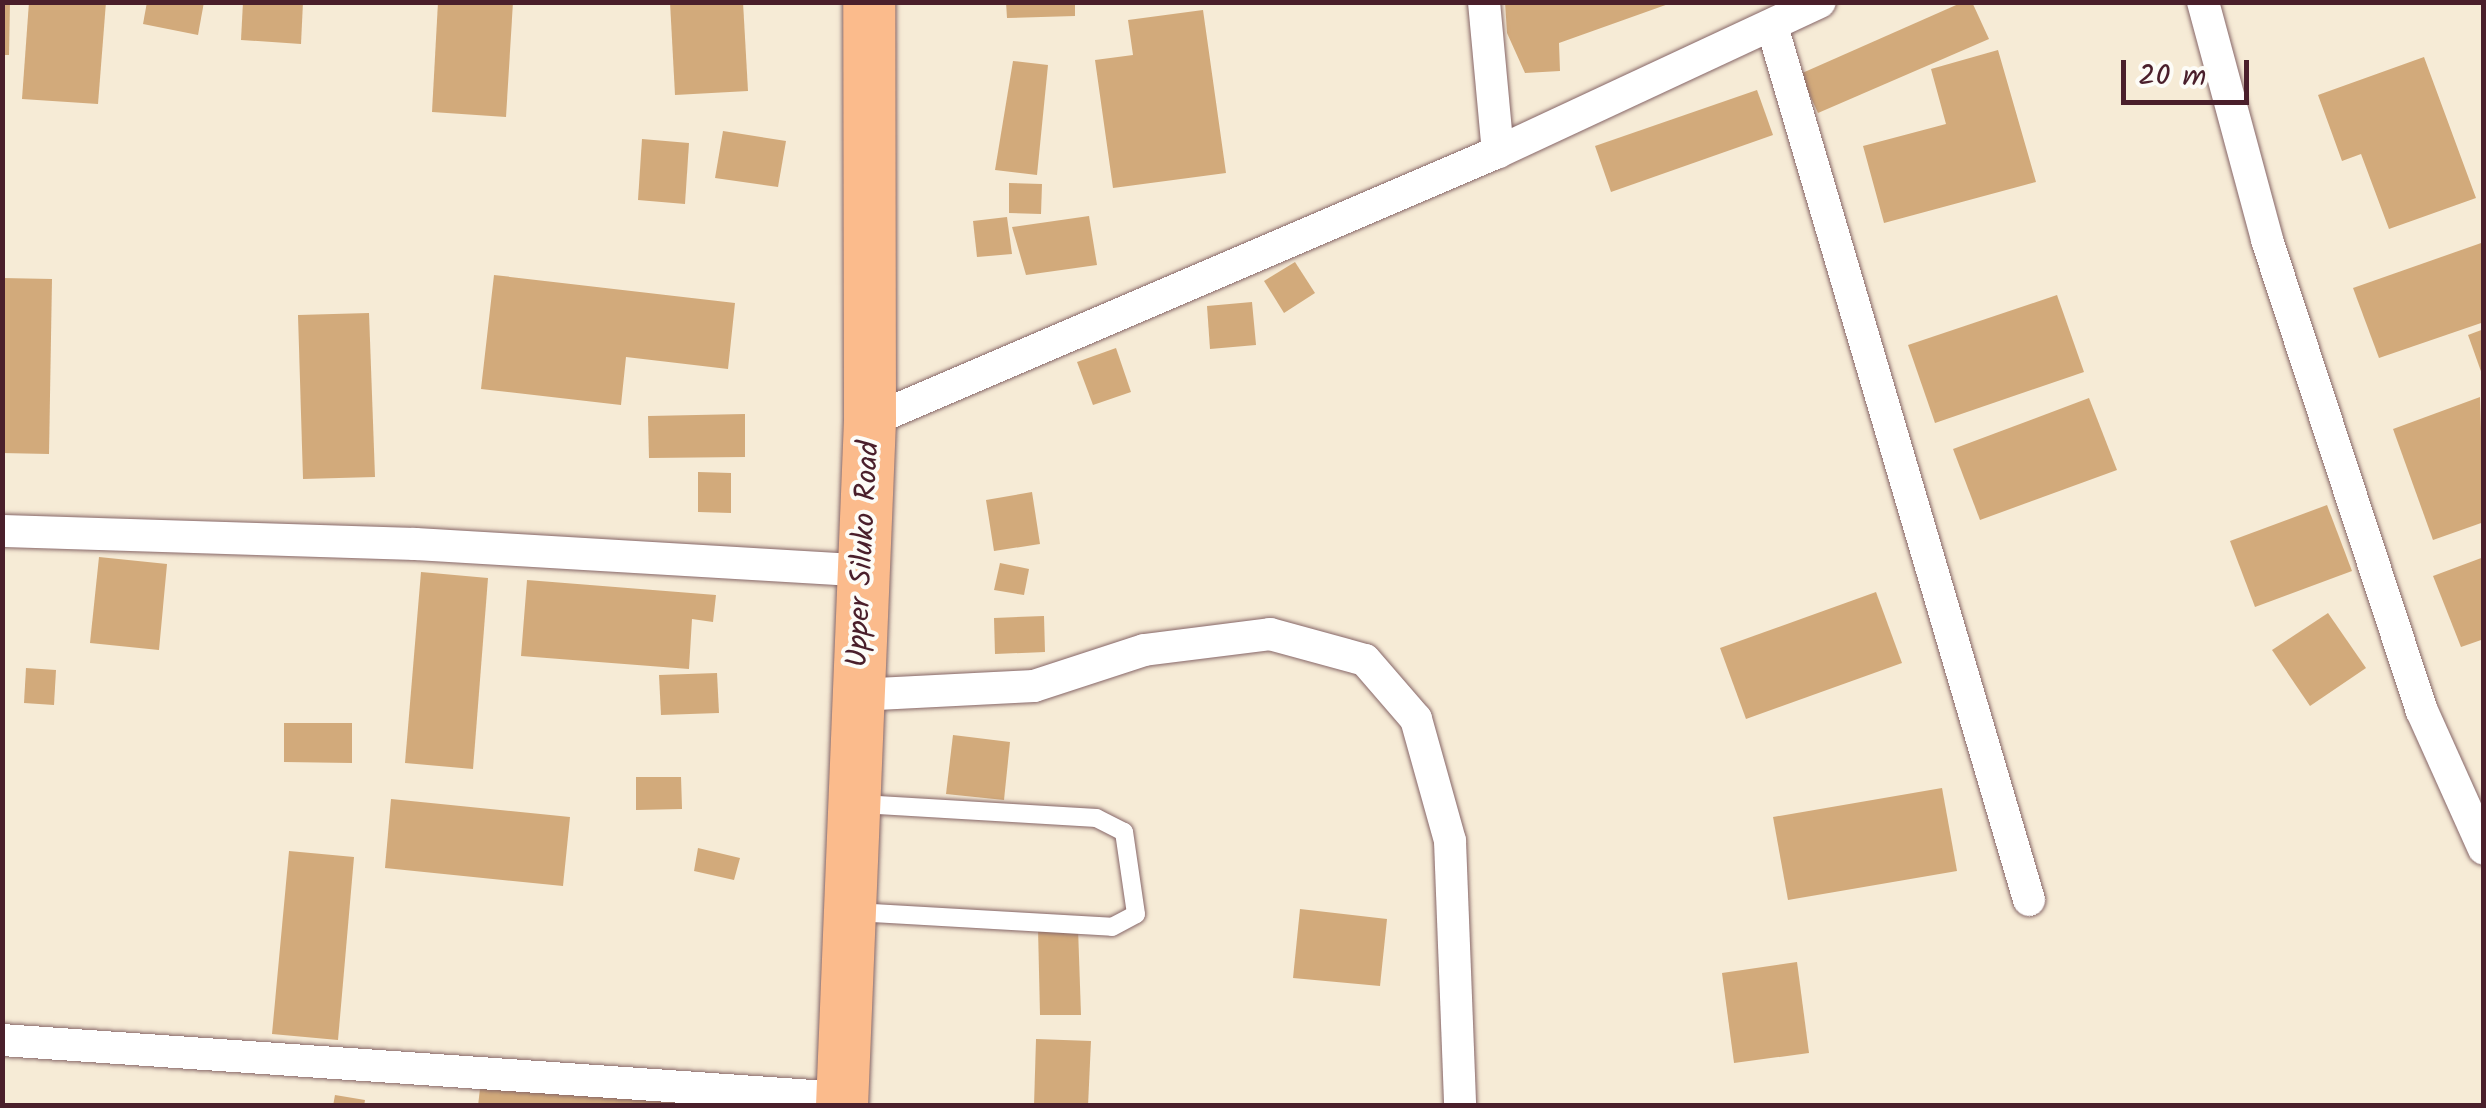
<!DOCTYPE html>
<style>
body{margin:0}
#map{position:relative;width:2486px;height:1108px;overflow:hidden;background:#f6ebd6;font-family:Kalam,sans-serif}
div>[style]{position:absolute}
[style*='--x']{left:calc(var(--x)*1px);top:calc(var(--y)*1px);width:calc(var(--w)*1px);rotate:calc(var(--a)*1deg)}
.building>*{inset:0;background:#d2aa7b}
.roads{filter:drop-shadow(0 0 2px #866667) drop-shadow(0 0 2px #866667)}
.service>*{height:18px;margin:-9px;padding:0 9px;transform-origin:9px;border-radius:9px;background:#fff}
.minor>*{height:32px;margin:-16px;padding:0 16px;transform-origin:16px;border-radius:16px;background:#fff}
.primary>*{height:52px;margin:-26px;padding:0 26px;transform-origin:26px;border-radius:26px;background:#fbbb8c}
span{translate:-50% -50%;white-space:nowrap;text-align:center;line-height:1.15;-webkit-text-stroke:8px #fdfcf7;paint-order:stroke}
.street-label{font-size:30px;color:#4a1f2b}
.frame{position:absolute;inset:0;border:5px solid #4a1f2b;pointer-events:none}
.scale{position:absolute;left:2121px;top:60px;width:128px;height:45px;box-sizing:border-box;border:5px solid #4a1f2b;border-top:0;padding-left:12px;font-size:30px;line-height:35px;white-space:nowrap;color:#4a1f2b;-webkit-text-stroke:8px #fdfcf7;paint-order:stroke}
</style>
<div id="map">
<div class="building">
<div style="clip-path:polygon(2px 2px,10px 2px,9px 55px,2px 55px)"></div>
<div style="clip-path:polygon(29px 2px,106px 2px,98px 104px,22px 99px)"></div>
<div style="clip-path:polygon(147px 2px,204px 2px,198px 35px,143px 24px)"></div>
<div style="clip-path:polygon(243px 2px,303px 2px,301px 44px,241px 40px)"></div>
<div style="clip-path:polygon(438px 2px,513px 2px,506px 117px,432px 112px)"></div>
<div style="clip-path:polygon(670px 2px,743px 2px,748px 91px,675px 95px)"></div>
<div style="clip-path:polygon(1006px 2px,1075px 2px,1075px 16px,1007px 18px)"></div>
<div style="clip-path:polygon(1505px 2px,1674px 2px,1559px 43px,1560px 71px,1525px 73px,1507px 33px)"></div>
<div style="clip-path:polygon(1963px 2px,1972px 2px,1989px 39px,1818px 113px,1800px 74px)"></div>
<div style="clip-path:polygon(1203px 10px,1226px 173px,1113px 188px,1095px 60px,1133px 55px,1128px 20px)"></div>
<div style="clip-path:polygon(1998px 50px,2036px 182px,1884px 223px,1863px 146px,1946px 124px,1931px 69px)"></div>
<div style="clip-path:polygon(2424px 57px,2476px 198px,2389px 229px,2361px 154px,2342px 161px,2318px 95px)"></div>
<div style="clip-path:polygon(1013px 61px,1048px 65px,1037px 175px,995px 170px)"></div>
<div style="clip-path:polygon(1757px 90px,1773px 135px,1611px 192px,1595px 146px)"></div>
<div style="clip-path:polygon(723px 131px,786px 141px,778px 187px,715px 178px)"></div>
<div style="clip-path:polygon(642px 139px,689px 143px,685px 204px,638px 200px)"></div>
<div style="clip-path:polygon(1009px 183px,1042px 184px,1041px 214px,1009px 213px)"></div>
<div style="clip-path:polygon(1089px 216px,1097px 265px,1026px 275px,1012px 227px)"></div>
<div style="clip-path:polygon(1007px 217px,1012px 254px,977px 257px,973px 221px)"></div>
<div style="clip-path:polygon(2484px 242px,2484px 322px,2379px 358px,2353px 288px)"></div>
<div style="clip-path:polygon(1295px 262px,1315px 293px,1284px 313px,1264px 281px)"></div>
<div style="clip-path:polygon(494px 275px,735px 303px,728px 369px,626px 357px,621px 405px,481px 389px)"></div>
<div style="clip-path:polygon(2px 278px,52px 279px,49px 454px,2px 453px)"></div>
<div style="clip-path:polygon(2057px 295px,2084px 372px,1935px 423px,1908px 345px)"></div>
<div style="clip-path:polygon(1252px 302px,1256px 345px,1210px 349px,1207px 306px)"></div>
<div style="clip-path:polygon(369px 313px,375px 477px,303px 479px,298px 315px)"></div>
<div style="clip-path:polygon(2484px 329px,2484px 377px,2483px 377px,2468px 335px)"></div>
<div style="clip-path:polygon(1116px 348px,1131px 392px,1093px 405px,1077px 362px)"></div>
<div style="clip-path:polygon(2480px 397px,2484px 522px,2433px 540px,2393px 429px)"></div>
<div style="clip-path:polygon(2089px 398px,2117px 470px,1980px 520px,1953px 449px)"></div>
<div style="clip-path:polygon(745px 414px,745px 457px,649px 458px,648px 416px)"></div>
<div style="clip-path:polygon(698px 472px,731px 473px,731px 513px,698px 512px)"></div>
<div style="clip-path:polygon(1032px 492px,1040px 544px,994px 551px,986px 500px)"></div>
<div style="clip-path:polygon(2327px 505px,2352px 571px,2255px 607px,2230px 541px)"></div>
<div style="clip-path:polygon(99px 557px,167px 564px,159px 650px,90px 643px)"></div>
<div style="clip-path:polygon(2484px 557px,2484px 639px,2461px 647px,2433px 576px)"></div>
<div style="clip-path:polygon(1000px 563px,1029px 569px,1024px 595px,994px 590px)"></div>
<div style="clip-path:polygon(421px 572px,488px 578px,473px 769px,405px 763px)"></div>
<div style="clip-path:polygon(527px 580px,716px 595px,713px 622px,692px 619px,689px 669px,521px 656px)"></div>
<div style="clip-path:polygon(1876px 592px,1902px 663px,1746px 719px,1720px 648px)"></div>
<div style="clip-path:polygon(2328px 613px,2366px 668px,2310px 706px,2272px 650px)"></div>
<div style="clip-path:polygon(1044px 616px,1045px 652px,995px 654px,994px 618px)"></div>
<div style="clip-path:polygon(26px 668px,56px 670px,54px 705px,24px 703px)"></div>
<div style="clip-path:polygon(717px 673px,719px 713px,661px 715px,659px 675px)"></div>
<div style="clip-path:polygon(284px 723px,352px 723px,352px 763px,284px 762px)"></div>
<div style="clip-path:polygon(953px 735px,1010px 742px,1004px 800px,946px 794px)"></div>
<div style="clip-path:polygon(636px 777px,681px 777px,682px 809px,636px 810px)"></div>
<div style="clip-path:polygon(1942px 788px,1957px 871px,1788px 900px,1773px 817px)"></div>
<div style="clip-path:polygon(391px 799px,570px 817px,563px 886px,385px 868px)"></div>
<div style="clip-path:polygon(698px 848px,740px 858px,734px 880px,694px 871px)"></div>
<div style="clip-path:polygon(289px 851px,354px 857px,338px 1040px,272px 1034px)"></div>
<div style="clip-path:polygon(1300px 909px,1387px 919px,1380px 986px,1293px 978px)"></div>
<div style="clip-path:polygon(1038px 928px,1078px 928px,1081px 1015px,1040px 1015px)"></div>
<div style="clip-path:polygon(1797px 962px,1809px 1053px,1734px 1063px,1722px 973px)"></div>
<div style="clip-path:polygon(1036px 1039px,1091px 1041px,1088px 1106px,1034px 1106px)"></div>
<div style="clip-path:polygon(481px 1080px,688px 1103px,688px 1106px,478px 1106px)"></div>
<div style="clip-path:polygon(335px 1095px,365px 1100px,364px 1106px,333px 1106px)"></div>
</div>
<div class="roads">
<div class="service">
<div style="--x:855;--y:912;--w:257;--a:3.3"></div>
<div style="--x:1112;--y:927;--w:27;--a:-28"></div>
<div style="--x:1136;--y:914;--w:83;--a:-98.3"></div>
<div style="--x:1124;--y:832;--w:31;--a:-153"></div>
<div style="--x:1096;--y:818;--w:239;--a:-176.6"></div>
</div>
<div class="minor">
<div style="--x:1484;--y:2;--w:151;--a:84.7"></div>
<div style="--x:2203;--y:2;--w:246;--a:74.9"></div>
<div style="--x:2267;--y:240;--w:496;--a:71.8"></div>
<div style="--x:2422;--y:711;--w:151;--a:65.8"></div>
<div style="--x:1772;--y:26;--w:911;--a:73.61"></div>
<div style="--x:870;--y:421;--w:683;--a:-23.19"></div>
<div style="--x:1498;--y:152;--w:355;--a:-25"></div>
<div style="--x:2;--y:531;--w:413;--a:1.8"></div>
<div style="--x:415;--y:544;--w:449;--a:3.4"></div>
<div style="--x:857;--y:695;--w:177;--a:-2.9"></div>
<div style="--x:1034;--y:686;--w:116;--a:-18.1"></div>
<div style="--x:1144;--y:650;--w:127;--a:-7.2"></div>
<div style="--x:1270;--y:634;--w:98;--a:15.3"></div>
<div style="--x:1365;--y:660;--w:78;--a:49.2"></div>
<div style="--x:1416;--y:719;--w:127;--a:74.4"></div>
<div style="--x:1450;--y:841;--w:265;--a:87.8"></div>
<div style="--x:2;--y:1040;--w:842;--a:3.95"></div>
</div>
<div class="primary">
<div style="--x:842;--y:1106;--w:686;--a:-87.66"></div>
<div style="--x:870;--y:421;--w:419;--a:-90.1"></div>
</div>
</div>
<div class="street-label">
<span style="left:864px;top:554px;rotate:-87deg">Upper Siluko Road</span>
</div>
<div class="frame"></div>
<div class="scale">20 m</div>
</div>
